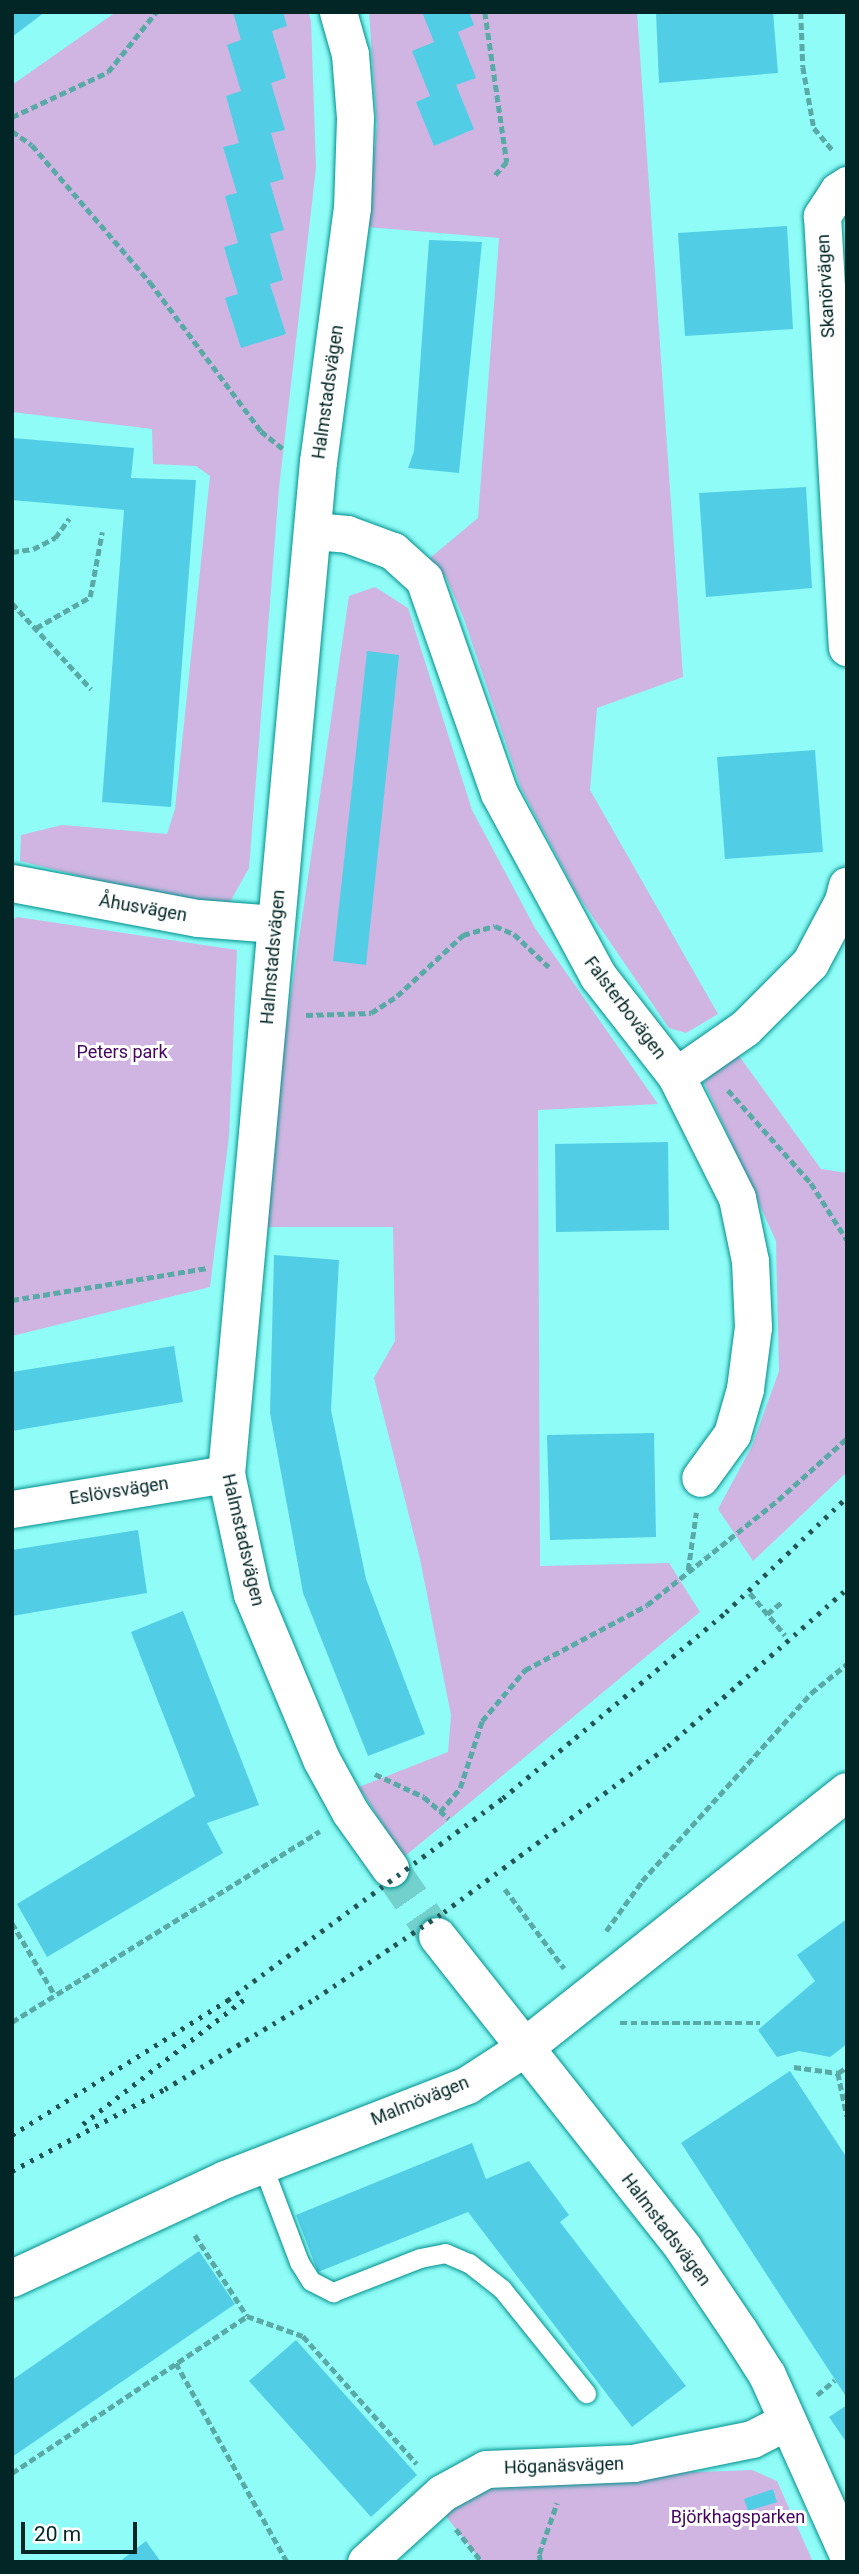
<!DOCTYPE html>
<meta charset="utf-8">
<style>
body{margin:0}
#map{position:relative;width:859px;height:2574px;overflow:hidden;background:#8ffcf7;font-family:Roboto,sans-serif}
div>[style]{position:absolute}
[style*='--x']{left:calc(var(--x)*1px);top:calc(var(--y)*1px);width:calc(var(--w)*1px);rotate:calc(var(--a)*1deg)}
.green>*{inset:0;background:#d0b5e2}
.building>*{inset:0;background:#51cee5}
.minor-tunnel>*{height:37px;margin-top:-18.5px;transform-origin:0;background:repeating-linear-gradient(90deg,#73d1cd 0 37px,transparent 0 55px)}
.path>*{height:4.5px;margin-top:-2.25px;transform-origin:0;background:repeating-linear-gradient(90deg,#59aaa7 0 7px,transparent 0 10.5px)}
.roads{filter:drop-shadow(0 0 2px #00908d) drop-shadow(0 0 2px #00908d)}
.service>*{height:19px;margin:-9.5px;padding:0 9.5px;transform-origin:9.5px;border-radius:9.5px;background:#fff}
.minor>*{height:37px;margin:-18.5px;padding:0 18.5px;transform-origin:18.5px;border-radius:18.5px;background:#fff}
.tertiary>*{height:38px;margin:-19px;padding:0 19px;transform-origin:19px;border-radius:19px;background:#fff}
.rail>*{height:5px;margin-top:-2.5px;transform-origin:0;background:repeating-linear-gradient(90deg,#205554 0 3.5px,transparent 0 10.5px)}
span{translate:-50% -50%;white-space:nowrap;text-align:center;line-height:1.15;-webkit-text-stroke:6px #fff;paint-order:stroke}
.street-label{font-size:18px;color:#012625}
.park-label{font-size:18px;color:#450560}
.frame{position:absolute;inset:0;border:14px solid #012625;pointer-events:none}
.scale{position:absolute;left:21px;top:2522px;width:116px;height:32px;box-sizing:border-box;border:4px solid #012625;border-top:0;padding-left:9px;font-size:21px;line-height:24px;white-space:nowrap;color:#012625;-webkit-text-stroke:5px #fff;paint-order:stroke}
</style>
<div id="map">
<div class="green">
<div style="clip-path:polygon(116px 12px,308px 12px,311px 21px,316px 168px,279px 488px,249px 868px,230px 902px,164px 897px,20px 861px,21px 835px,62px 825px,167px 834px,175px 809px,210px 476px,196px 466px,153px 464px,152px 429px,12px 412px,12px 85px)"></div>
<div style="clip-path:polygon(369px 12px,637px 12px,683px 677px,597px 708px,590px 790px,718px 1014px,686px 1033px,669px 1028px,577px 894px,521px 788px,464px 619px,446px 577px,430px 558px,478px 518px,499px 238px,367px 227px,377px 125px)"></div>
<div style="clip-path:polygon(375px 587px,408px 608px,472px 810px,535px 928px,658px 1104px,538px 1110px,540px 1566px,669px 1563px,700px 1612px,404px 1857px,359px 1787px,448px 1752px,451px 1715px,420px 1559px,374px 1378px,395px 1341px,393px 1227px,257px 1227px,349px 596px)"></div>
<div style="clip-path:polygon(17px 917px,237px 950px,229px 1136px,210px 1287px,12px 1336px,12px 921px)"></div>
<div style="clip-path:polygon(737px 1053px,821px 1169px,847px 1173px,847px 1472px,753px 1561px,718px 1509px,752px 1446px,779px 1371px,776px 1241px,704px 1082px)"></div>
<div style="clip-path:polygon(752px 2470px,777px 2481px,813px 2562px,482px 2562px,437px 2505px,484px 2480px)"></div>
</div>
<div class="building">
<div style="clip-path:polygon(12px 12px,45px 12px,12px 37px)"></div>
<div style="clip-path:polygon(233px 12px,283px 12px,287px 26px,272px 31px,286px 78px,271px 83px,285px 130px,271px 133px,284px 179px,270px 183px,284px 230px,270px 234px,283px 280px,270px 284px,286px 334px,241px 348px,225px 298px,238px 294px,224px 247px,238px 243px,225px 196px,237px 193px,223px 147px,239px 143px,226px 96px,241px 91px,227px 45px,241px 40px)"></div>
<div style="clip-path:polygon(422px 12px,469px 12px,474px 25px,458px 32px,476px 78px,456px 85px,474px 129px,434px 146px,416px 102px,430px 96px,412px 51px,434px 42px)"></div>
<div style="clip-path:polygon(656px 12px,773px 12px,778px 73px,659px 83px)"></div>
<div style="clip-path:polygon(787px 226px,793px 329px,685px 336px,678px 233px)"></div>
<div style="clip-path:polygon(429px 240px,482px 242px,459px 473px,408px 468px,414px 451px)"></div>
<div style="clip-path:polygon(12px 438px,134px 448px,131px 478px,196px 480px,171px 807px,102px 802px,124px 510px,12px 500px)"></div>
<div style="clip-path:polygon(806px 487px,812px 588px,706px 597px,699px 493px)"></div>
<div style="clip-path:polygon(367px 651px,399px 655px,366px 965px,333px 961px)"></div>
<div style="clip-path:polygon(815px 750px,823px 852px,725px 859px,717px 757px)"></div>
<div style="clip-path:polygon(668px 1142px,669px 1230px,556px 1232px,555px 1144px)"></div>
<div style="clip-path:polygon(274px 1255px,339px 1260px,331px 1410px,366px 1579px,425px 1734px,368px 1756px,303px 1593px,294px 1543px,270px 1413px)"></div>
<div style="clip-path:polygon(174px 1346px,183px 1402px,12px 1431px,12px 1372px)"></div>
<div style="clip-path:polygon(654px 1433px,656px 1537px,550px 1540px,547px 1435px)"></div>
<div style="clip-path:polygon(138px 1530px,147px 1593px,12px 1616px,12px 1550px)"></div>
<div style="clip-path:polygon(183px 1611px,259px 1805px,207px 1823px,223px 1853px,47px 1957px,17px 1904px,195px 1796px,131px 1632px)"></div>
<div style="clip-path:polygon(847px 1919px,847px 2044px,830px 2057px,799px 2051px,777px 2057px,758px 2030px,815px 1981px,797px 1955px)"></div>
<div style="clip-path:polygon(790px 2071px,847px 2158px,847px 2398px,681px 2143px)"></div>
<div style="clip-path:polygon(472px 2143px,486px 2179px,529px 2161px,569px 2215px,560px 2222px,686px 2386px,632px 2427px,468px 2212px,318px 2272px,296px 2215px)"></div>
<div style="clip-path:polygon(199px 2251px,235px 2304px,12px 2457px,12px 2380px)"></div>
<div style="clip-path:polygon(296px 2340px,417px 2475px,371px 2517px,249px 2381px)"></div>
<div style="clip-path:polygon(847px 2405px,847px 2443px,829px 2417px)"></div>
<div style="clip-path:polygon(773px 2489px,777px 2502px,748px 2511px,744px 2499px)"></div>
<div style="clip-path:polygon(146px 2541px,161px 2562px,119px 2562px)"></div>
</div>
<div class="minor-tunnel">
<div style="--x:390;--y:1868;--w:83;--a:55.3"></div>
</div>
<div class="path">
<div style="--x:485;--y:12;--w:152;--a:81.7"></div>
<div style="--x:507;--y:162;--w:18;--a:131"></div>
<div style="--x:801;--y:12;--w:55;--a:87.9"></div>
<div style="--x:803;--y:67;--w:62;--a:79.8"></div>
<div style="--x:814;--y:128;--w:30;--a:50"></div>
<div style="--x:12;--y:117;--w:106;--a:-25.1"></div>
<div style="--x:108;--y:72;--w:77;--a:-51.3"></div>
<div style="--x:12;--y:131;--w:24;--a:35"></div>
<div style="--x:32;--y:145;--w:181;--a:49.3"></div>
<div style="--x:150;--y:282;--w:186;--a:53.3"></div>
<div style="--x:261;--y:431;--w:28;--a:39"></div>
<div style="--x:12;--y:552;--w:21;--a:-8"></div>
<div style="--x:33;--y:549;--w:25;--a:-27"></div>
<div style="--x:55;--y:538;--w:24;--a:-54"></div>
<div style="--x:12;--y:603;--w:117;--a:47.4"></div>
<div style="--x:36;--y:628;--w:62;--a:-29.9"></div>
<div style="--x:90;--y:597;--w:66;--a:-79.5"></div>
<div style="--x:306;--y:1015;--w:65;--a:-1.8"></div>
<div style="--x:371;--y:1013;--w:31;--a:-33"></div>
<div style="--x:397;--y:996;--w:90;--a:-42.7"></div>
<div style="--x:463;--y:935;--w:33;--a:-16"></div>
<div style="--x:495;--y:926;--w:21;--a:23"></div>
<div style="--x:514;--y:934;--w:48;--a:43.3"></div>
<div style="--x:728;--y:1090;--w:125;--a:48.3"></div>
<div style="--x:811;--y:1183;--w:67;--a:57.7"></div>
<div style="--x:12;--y:1300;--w:199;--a:-9.3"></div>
<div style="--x:688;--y:1570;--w:58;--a:-82"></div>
<div style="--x:750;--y:1593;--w:55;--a:50.2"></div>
<div style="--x:767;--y:1614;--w:19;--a:-39"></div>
<div style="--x:375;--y:1774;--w:54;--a:25.1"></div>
<div style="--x:424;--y:1797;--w:33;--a:41"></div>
<div style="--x:440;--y:1812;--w:31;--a:-50"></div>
<div style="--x:460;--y:1788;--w:71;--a:-71.8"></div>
<div style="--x:482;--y:1721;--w:67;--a:-49.9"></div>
<div style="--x:525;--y:1670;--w:138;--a:-28"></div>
<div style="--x:647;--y:1605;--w:168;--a:-38.7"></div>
<div style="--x:778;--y:1500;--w:93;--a:-41.9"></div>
<div style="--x:505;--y:1889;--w:99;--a:53.2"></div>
<div style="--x:12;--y:1923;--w:84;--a:59.2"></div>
<div style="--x:606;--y:1931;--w:62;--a:-54.2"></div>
<div style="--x:642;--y:1881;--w:253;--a:-48"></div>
<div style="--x:811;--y:1693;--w:46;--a:-38.9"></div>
<div style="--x:12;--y:2022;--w:362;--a:-31.8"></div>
<div style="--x:620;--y:2023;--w:140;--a:0"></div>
<div style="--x:794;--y:2067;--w:44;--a:7.8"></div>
<div style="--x:838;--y:2073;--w:44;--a:78.2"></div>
<div style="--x:838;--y:2073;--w:11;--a:-34"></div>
<div style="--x:195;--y:2235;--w:96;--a:57.3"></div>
<div style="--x:247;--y:2316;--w:59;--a:19.7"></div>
<div style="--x:303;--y:2336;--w:171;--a:48.3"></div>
<div style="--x:176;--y:2363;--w:228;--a:60.8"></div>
<div style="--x:817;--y:2395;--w:23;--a:-40"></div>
<div style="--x:12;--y:2473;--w:283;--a:-33.7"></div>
<div style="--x:456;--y:2529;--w:42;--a:51.8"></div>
<div style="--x:540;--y:2562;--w:8;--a:-97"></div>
<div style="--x:539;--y:2554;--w:54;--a:-70.6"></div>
</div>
<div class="roads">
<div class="service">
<div style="--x:262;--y:2164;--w:105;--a:69.3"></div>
<div style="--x:299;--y:2262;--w:22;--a:58"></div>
<div style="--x:311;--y:2281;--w:25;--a:27"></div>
<div style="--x:333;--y:2292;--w:93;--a:-21.3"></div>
<div style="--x:420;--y:2258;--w:25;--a:-11"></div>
<div style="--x:445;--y:2253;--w:26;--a:23"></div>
<div style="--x:469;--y:2263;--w:42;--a:38.2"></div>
<div style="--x:502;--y:2289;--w:134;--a:51.1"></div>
</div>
<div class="minor">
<div style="--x:338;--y:12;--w:44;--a:74.1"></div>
<div style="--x:350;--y:54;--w:64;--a:85.5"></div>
<div style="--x:355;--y:118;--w:89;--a:91.9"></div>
<div style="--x:352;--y:207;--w:256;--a:97.6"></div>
<div style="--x:318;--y:461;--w:1017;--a:95.19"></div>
<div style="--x:226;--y:1474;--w:123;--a:77.8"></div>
<div style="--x:252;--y:1594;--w:179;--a:67.3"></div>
<div style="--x:321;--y:1759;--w:60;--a:61.3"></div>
<div style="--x:350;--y:1812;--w:69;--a:54.5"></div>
<div style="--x:847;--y:185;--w:11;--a:146"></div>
<div style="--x:838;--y:191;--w:30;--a:123"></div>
<div style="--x:822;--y:216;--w:432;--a:86.7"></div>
<div style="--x:314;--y:531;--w:33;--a:5"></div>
<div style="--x:347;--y:534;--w:49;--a:20.3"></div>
<div style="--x:393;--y:551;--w:42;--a:42.1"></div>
<div style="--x:424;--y:579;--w:227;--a:70.7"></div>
<div style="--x:499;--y:793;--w:208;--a:61.6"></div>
<div style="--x:598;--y:976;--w:127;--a:52"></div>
<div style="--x:676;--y:1076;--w:136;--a:63.4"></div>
<div style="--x:737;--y:1198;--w:64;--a:78.3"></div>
<div style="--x:750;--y:1261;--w:66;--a:87.4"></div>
<div style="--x:753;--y:1327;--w:63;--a:97.4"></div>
<div style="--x:745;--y:1389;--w:47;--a:106.1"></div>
<div style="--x:732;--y:1434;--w:54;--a:126"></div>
<div style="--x:12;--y:883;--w:189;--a:10.7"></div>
<div style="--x:198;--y:918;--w:77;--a:4.5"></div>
<div style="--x:676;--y:1076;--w:84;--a:-34.8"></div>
<div style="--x:745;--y:1028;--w:92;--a:-45"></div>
<div style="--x:810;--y:963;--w:70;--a:-62"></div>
<div style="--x:843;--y:901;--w:16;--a:-76"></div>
<div style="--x:12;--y:1509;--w:217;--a:-9.3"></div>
<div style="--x:437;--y:1936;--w:397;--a:51.7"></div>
<div style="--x:683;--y:2248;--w:100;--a:56"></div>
<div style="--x:739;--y:2331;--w:52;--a:57.5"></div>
<div style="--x:767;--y:2375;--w:195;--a:65.8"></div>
<div style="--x:12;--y:2278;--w:235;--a:-24.9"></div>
<div style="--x:225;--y:2179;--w:260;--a:-21.2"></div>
<div style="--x:467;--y:2085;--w:68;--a:-33"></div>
<div style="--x:366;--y:2562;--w:103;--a:-42.2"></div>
<div style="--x:442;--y:2493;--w:50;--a:-28.6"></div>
<div style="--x:486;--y:2469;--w:147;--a:-2.3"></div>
<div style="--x:633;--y:2463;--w:121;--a:-11.4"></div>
<div style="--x:752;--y:2439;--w:39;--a:-27"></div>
</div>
<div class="tertiary">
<div style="--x:524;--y:2048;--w:412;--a:-38.4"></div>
</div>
</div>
<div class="rail">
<div style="--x:83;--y:2124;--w:206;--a:-37.7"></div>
<div style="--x:12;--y:2135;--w:255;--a:-32"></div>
<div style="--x:228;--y:2000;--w:341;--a:-36.3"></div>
<div style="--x:503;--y:1798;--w:290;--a:-39.8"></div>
<div style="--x:726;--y:1612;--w:167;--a:-43.5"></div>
<div style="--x:12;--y:2171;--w:174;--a:-28.2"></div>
<div style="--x:165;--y:2089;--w:176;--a:-31.1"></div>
<div style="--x:316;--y:1998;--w:154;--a:-33.9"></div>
<div style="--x:444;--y:1912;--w:279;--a:-36.5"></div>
<div style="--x:668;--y:1746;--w:238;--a:-41.3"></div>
</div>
<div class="street-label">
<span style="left:826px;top:286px;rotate:-93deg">Skanörvägen</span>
<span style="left:328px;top:392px;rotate:-82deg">Halmstadsvägen</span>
<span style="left:143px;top:908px;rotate:10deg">Åhusvägen</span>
<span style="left:273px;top:957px;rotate:-85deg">Halmstadsvägen</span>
<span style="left:625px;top:1008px;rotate:53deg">Falsterbovägen</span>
<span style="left:119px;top:1491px;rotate:-9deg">Eslövsvägen</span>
<span style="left:243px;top:1540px;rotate:77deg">Halmstadsvägen</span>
<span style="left:420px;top:2101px;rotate:-22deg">Malmövägen</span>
<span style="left:666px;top:2230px;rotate:53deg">Halmstadsvägen</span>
<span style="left:564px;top:2466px;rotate:-2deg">Höganäsvägen</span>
</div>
<div class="park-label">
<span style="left:122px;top:1052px">Peters park</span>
<span style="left:738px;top:2517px">Björkhagsparken</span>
</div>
<div class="frame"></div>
<div class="scale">20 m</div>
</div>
